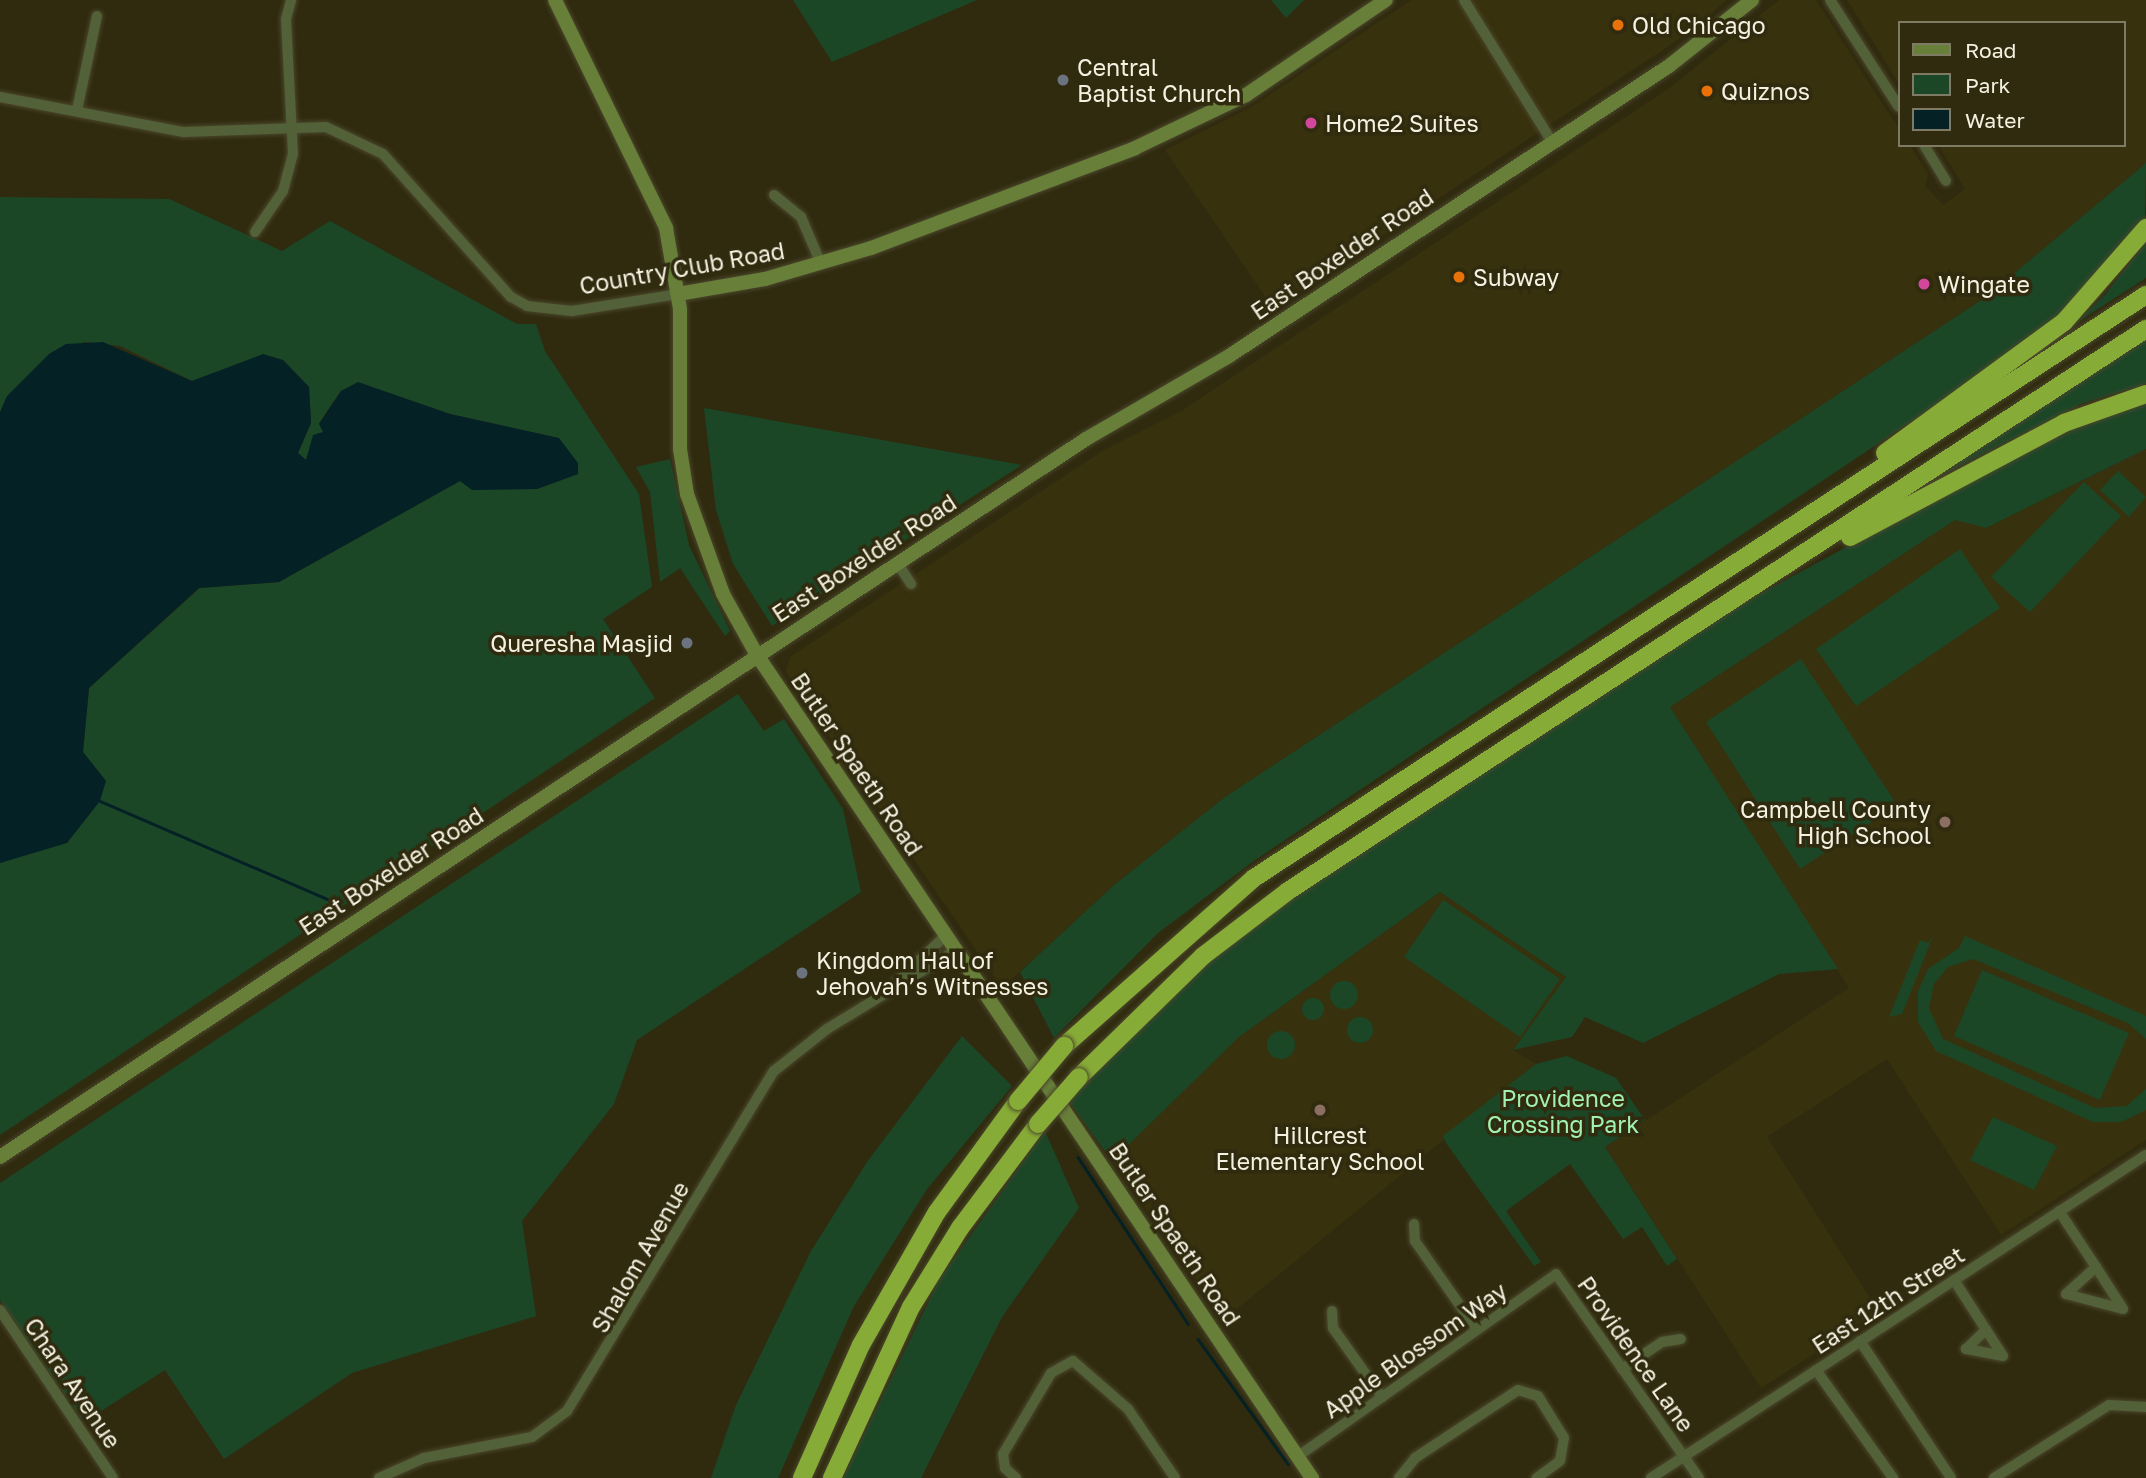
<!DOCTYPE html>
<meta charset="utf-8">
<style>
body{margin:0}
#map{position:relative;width:2146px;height:1478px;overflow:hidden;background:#302b0f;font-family:"Golos Text",sans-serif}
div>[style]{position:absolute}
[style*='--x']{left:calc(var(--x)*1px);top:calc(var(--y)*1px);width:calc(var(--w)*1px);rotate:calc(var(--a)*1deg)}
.built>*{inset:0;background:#38310d}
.green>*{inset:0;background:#1b4727}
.round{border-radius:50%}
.water>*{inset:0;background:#042126}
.stream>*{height:2.5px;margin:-1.25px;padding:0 1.25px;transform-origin:1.25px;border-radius:1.25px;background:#042126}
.roads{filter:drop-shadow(0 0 2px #4b472c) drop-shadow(0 0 2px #4b472c)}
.street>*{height:10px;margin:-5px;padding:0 5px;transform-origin:5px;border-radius:5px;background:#526137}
.secondary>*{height:14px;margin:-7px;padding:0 7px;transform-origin:7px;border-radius:7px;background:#677f39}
.highway>*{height:18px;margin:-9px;padding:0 9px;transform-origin:9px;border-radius:9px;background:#87ab37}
.bridges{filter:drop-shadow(0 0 2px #4b472c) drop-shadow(0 0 2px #4b472c)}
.highway-bridge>*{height:18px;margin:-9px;padding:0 9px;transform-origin:9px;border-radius:9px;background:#87ab37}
.dots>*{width:19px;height:19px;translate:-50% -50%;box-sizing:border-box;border:4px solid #302b0f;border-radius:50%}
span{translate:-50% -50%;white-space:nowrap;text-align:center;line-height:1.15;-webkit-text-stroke:7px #302b0f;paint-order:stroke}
.poi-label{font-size:23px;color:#f4f1e1}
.left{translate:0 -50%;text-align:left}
.right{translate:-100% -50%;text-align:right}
.street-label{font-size:23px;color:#f4f1e1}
.park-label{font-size:23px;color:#a1f1b1}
.legend{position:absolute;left:1898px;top:21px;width:228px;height:126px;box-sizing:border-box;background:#302b0f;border:2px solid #7e7a63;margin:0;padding:9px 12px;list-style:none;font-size:21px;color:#f4f1e1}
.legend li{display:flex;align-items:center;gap:14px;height:35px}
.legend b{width:35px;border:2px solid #7e7a63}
</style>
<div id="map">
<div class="built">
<div style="clip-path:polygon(1411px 0,1726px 0,1696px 28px,1273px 308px,1165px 150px,1251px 107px)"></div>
<div style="clip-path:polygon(1779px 0,1816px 0,1899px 129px,1899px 145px,1910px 145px,1928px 174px,1925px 186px,1943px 205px,1965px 189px,1938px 145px,2123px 145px,2123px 23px,1899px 23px,1899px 84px,1847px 0,2146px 0,2146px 163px,1986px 297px,1225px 797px,1114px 885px,1002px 988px,786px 672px,790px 657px,1104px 450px,1181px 411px,1671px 87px)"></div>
<div style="clip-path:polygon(2146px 449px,2146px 1140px,2001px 1235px,1887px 1059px,1767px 1137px,1879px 1312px,1761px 1388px,1605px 1147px,1849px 988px,1670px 707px,1955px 520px,1987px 528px)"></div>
<div style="clip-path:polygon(1440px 892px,1566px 977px,1513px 1050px,1536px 1064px,1237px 1309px,1210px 1300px,1112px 1161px,1239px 1037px)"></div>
</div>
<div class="green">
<div style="clip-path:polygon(793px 0,977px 0,832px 62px)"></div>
<div style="clip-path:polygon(1304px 0,1286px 18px,1272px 1px,1272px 0)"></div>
<div style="clip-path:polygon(2146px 163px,2145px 218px,2107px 268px,2030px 342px,1255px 860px,1158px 933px,1054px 1038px,1020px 972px,1114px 885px,1225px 797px,1986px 297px)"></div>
<div style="clip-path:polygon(0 197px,169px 199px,282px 251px,330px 221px,517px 324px,536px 324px,545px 351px,639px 494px,652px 587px,603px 619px,655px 698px,0 1135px,0 863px,66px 842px,106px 781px,83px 752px,89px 688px,200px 588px,279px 582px,460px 481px,537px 489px,578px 474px,558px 438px,450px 414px,379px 390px,341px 391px,319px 423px,324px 432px,306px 460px,298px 453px,311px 423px,309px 387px,283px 360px,263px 355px,192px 381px,120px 346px,84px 342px,0 412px)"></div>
<div style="clip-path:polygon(2146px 242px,2146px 278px,2073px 325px,2105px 295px)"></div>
<div style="clip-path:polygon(2146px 339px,2146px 384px,2083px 403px,1921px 486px)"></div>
<div style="clip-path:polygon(2146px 402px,2146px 449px,1986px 528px,1955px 520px,1670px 707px,1838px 969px,1779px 974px,1643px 1043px,1585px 1017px,1572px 1037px,1513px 1050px,1566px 977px,1440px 892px,1239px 1037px,1112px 1161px,1068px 1100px,1210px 961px,1304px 890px,1749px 600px,2045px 439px)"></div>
<div style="clip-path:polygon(704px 408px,1022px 465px,772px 626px,733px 564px,716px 510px)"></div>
<div style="clip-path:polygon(670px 459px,689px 545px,730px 631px,725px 636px,680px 568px,660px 582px,650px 492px,636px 467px)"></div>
<div style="clip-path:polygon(2118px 471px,2146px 497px,2129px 517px,2100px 490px)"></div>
<div style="clip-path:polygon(2084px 482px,2121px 516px,2030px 612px,1991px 577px)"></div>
<div style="clip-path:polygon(1960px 549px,2000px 608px,1856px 706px,1816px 649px)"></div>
<div style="clip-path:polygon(1801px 659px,1897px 805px,1800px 869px,1706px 722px)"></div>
<div style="clip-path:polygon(738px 694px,764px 731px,784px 719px,843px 809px,861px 892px,637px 1040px,614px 1104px,522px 1221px,536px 1316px,352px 1373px,224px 1459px,165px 1370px,84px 1422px,0 1300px,0 1183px)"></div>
<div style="clip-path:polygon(1443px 900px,1560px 979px,1520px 1037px,1404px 957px)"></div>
<div style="clip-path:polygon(1933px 936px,1902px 1014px,1889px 1017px,1920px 940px,1928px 943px)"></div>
<div style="clip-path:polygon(1965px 936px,2146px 1016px,2146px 1039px,2128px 1023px,1973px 959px,1948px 967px,1934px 984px,1929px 1008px,1943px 1039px,2095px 1108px,2127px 1106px,2146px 1089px,2146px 1110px,2121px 1122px,2093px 1122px,1936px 1051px,1918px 1022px,1918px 991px,1928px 969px,1959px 948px)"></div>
<div style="clip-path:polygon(1982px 970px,2129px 1033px,2100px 1100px,1954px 1036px)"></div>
<div class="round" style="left:1330px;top:981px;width:28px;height:28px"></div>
<div class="round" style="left:1302px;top:998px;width:22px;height:22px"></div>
<div class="round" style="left:1347px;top:1017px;width:26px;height:26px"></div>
<div class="round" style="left:1267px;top:1031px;width:28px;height:28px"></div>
<div style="clip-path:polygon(962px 1036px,1012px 1086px,927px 1189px,854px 1306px,778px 1478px,711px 1478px,736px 1405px,811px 1251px,867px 1162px)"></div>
<div style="clip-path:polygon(1567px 1056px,1616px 1078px,1645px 1120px,1605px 1147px,1677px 1259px,1667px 1266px,1642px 1227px,1623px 1239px,1570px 1164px,1506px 1211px,1541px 1262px,1534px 1266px,1446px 1143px,1443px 1136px,1536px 1064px)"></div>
<div style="clip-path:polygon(1993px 1117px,2057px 1146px,2034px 1190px,1970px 1160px)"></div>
<div style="clip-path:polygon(1045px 1131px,1079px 1208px,1002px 1317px,921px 1478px,843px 1478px,939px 1280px)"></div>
</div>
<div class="water">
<div style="clip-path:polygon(103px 342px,192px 381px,263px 354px,283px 360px,309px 387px,311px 423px,298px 453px,306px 460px,313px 435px,323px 432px,319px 424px,341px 391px,358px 382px,450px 414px,559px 438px,578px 463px,578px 474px,537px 489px,472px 490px,460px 481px,279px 582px,199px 588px,89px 688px,83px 752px,106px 781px,100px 801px,67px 843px,0 863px,0 412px,7px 396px,49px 354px,66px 344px)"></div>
</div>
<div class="stream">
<div style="--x:100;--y:801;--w:255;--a:23.3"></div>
<div style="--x:1078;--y:1157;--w:200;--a:56.6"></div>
<div style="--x:1198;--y:1339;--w:154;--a:54.2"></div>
</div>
<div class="roads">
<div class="street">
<div style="--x:1464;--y:0;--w:167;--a:58.2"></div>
<div style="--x:1830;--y:0;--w:127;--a:57.2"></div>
<div style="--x:0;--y:97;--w:187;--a:10.8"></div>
<div style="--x:184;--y:132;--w:142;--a:-2"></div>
<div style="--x:326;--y:127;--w:63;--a:25.3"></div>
<div style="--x:383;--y:154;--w:192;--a:48.2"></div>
<div style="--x:511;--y:297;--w:18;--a:29"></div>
<div style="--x:527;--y:306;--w:45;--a:6.3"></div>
<div style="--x:572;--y:311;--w:107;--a:-9.1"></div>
<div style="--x:77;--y:110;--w:96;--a:-78"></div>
<div style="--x:1924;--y:145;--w:42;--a:58.6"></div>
<div style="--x:774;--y:195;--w:35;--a:39"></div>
<div style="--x:801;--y:217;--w:51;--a:66.9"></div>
<div style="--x:255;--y:232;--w:50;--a:-55.7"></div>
<div style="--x:283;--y:191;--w:38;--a:-75"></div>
<div style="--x:293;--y:154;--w:135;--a:-93"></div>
<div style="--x:286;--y:19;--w:20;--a:-75"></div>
<div style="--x:898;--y:564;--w:24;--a:57"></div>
<div style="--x:893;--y:986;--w:72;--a:-43.9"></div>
<div style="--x:2059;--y:1211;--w:14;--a:56"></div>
<div style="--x:2067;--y:1223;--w:53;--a:56.6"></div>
<div style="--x:2096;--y:1267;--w:50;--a:57.3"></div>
<div style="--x:2123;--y:1309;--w:59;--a:-165.3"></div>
<div style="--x:2066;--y:1294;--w:40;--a:-42"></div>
<div style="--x:1414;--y:1224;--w:17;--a:87"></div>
<div style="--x:1415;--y:1241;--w:108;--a:55.1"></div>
<div style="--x:1954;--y:1280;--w:90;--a:57.2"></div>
<div style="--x:2003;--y:1356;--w:38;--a:-169"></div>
<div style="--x:1966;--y:1349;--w:28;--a:-44"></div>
<div style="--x:0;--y:1310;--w:202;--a:56.1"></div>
<div style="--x:1332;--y:1311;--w:17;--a:87"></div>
<div style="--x:1333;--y:1328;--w:85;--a:54.6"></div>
<div style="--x:1860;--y:1341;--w:164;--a:56.4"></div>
<div style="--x:1622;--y:1369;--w:48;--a:-34"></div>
<div style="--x:1662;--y:1342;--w:19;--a:-9"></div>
<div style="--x:1816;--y:1370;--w:133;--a:54.5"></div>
<div style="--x:1297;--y:1457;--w:317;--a:-35.2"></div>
<div style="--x:1556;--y:1274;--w:249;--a:55"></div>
<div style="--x:379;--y:1478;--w:49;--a:-24"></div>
<div style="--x:424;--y:1458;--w:110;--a:-11"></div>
<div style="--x:532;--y:1437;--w:44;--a:-36.6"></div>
<div style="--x:567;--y:1411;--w:398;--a:-58.7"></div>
<div style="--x:774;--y:1071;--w:68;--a:-38.4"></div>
<div style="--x:827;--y:1029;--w:150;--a:-31.4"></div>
<div style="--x:1016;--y:1478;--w:15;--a:-138"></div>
<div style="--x:1005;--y:1468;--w:14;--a:-98"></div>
<div style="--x:1003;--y:1454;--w:94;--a:-59.3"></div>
<div style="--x:1051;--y:1373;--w:25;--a:-29"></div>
<div style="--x:1073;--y:1361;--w:73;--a:41.1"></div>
<div style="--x:1128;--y:1409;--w:83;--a:55.7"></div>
<div style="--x:1399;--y:1478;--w:26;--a:-51"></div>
<div style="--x:1415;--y:1458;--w:123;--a:-33.4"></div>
<div style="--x:1518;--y:1390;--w:21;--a:17"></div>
<div style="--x:1538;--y:1396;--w:49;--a:58.2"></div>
<div style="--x:1564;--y:1438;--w:23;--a:100"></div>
<div style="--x:1560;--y:1461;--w:29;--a:144"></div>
<div style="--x:1651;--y:1478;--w:591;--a:-33.13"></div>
<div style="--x:1994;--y:1478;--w:136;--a:-32.4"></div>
<div style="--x:2109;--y:1405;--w:37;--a:3"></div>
</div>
<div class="secondary">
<div style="--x:555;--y:0;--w:254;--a:64"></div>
<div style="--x:666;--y:228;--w:82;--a:80.2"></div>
<div style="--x:680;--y:309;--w:140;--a:90"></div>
<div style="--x:680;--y:449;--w:46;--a:81.2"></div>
<div style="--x:687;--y:494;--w:106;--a:70.2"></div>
<div style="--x:723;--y:594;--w:70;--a:60.9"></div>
<div style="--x:757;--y:655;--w:993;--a:56.01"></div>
<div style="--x:678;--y:294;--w:88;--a:-9.8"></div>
<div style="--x:765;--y:279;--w:110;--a:-16.3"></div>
<div style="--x:871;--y:248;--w:282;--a:-20.7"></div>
<div style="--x:1135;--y:148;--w:123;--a:-25.5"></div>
<div style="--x:1246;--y:95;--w:169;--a:-34.2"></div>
<div style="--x:0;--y:1157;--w:1302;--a:-33.47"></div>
<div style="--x:1086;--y:439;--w:165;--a:-30.1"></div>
<div style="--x:1229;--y:356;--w:527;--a:-33.39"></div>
<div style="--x:1669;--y:66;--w:106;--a:-38.5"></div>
</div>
<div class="highway">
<div style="--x:1885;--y:453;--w:222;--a:-36.2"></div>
<div style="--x:2064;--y:322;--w:125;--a:-48.9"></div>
<div style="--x:1850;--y:537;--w:242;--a:-28"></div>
<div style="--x:2064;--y:423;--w:87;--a:-19.5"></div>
<div style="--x:1064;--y:1046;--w:254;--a:-41.5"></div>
<div style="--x:1254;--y:878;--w:1066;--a:-33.17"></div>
<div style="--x:1079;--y:1077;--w:173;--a:-44.3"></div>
<div style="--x:1203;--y:956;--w:107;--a:-37.4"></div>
<div style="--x:1288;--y:891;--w:1026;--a:-33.23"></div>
<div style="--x:802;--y:1478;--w:145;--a:-66.1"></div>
<div style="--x:861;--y:1345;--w:153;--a:-60.3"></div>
<div style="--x:937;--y:1212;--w:137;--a:-53.9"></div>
<div style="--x:832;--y:1478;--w:188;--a:-65.2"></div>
<div style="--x:911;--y:1307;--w:93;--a:-58.2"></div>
<div style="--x:960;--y:1228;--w:130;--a:-53.1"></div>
</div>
</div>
<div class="bridges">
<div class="highway-bridge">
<div style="--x:1018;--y:1101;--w:72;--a:-50.1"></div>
<div style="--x:1038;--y:1124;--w:62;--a:-48.9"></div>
</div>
</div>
<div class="dots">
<div style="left:1618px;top:25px;background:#e8710a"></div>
<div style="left:1063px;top:80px;background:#6b7280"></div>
<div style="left:1707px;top:91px;background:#e8710a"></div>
<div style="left:1311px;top:123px;background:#d1479c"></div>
<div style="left:1459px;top:277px;background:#e8710a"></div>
<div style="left:1924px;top:284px;background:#d1479c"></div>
<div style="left:687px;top:643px;background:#6b7280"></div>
<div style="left:1945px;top:822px;background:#8d6e63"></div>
<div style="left:802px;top:973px;background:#6b7280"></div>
<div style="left:1320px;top:1110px;background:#8d6e63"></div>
</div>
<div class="poi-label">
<span class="left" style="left:1632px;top:25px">Old Chicago</span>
<span class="left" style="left:1077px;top:80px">Central<br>Baptist Church</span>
<span class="left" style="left:1721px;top:91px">Quiznos</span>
<span class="left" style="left:1325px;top:123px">Home2 Suites</span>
<span class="left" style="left:1473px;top:277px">Subway</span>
<span class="left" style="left:1938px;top:284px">Wingate</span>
<span class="right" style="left:673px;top:643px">Queresha Masjid</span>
<span class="right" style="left:1931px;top:822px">Campbell County<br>High School</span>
<span class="left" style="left:816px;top:973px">Kingdom Hall of<br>Jehovah’s Witnesses</span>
<span style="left:1320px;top:1148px">Hillcrest<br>Elementary School</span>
</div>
<div class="street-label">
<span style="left:1342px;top:254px;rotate:-34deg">East Boxelder Road</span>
<span style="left:682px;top:268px;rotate:-10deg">Country Club Road</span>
<span style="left:864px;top:558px;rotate:-33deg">East Boxelder Road</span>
<span style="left:857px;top:764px;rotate:56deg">Butler Spaeth Road</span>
<span style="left:391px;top:871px;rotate:-33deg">East Boxelder Road</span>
<span style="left:1175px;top:1234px;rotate:56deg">Butler Spaeth Road</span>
<span style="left:640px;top:1257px;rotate:-60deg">Shalom Avenue</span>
<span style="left:1888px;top:1300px;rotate:-33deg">East 12th Street</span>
<span style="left:1415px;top:1350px;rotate:-35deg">Apple Blossom Way</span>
<span style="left:1636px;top:1354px;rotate:55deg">Providence Lane</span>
<span style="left:73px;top:1383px;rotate:56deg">Chara Avenue</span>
</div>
<div class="park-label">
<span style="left:1563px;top:1111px">Providence<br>Crossing Park</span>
</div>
<ul class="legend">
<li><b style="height:9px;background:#677f39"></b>Road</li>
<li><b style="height:19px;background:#1b4727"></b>Park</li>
<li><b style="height:19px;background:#042126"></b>Water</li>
</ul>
</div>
